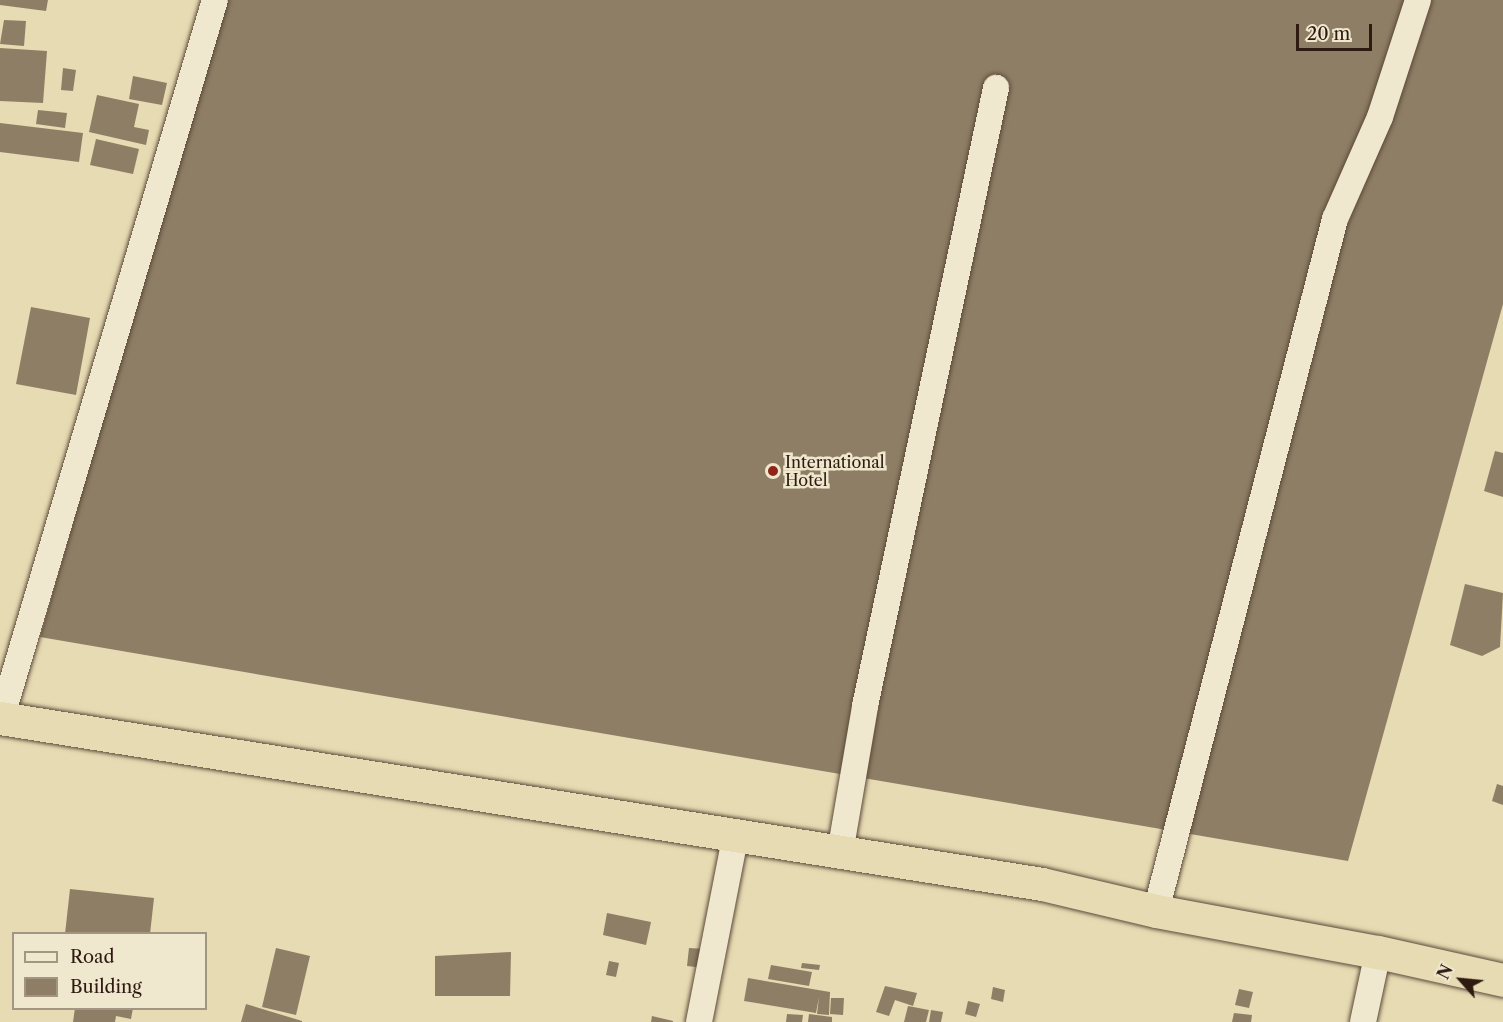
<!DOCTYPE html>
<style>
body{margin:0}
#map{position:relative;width:1503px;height:1022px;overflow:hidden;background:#e7dbb3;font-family:"Libre Caslon Text",serif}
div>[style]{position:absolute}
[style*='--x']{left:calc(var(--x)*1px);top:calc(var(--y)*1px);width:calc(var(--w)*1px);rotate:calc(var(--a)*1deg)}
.building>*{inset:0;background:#8e7e65}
.roads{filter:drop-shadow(0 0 2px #5c4a3a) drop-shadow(0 0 2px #5c4a3a)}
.street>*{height:26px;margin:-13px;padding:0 13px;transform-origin:13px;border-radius:13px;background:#efe8ce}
.highway>*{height:33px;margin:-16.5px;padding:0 16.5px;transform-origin:16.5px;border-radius:16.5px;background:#e7dbb3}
.dots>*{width:16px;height:16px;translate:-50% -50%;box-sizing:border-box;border:3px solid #efe8ce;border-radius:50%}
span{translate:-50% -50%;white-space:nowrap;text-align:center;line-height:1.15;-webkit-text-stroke:5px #efe8ce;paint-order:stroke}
.poi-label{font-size:16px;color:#2e1a11}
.left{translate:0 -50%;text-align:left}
.legend{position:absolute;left:12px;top:932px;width:195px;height:78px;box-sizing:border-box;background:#efe8ce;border:2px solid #a29682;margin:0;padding:8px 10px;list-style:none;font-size:18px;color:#2e1a11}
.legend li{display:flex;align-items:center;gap:12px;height:30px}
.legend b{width:30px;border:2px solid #a29682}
.north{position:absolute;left:1431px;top:950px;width:60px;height:60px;-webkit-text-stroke:4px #efe8ce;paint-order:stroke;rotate:297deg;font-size:16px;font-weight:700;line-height:24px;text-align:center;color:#2e1a11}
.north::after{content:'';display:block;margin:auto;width:21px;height:27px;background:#2e1a11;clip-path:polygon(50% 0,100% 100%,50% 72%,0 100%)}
.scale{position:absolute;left:1296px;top:24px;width:76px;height:27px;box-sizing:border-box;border:3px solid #2e1a11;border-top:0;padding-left:8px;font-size:18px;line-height:21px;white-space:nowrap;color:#2e1a11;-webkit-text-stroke:4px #efe8ce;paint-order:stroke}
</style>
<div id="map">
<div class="building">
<div style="clip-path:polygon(0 0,48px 0,46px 11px,0 5px)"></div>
<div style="clip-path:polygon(225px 0,1503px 0,1503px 304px,1348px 861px,40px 637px)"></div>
<div style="clip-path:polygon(4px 20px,26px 21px,24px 46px,0 44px)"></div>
<div style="clip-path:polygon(0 48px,47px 51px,43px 103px,0 101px)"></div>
<div style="clip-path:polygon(63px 68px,76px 70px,73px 91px,61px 90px)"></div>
<div style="clip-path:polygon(133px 76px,167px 83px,162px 105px,129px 99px)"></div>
<div style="clip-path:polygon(97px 95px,139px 104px,134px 127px,149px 130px,146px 145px,89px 132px)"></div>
<div style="clip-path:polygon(38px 110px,67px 113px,65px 128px,36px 124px)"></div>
<div style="clip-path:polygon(0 123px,83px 133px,79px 162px,0 152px)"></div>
<div style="clip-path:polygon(96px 139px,139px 149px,133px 174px,90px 165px)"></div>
<div style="clip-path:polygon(31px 307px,90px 318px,76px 395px,16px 384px)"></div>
<div style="clip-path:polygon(1495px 451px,1503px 453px,1503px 497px,1484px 491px)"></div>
<div style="clip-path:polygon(1465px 584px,1503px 593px,1500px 647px,1482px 656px,1450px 645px)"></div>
<div style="clip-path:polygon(1497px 784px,1503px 786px,1503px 805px,1492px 801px)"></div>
<div style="clip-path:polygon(70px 889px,154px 898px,150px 934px,65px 934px)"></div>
<div style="clip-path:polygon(607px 913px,651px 922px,646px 945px,603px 935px)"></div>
<div style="clip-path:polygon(276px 948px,310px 956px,296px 1015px,262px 1007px)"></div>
<div style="clip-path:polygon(689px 948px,706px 949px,704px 968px,687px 966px)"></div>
<div style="clip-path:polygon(511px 952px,510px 996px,435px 996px,435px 956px)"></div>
<div style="clip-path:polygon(609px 961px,619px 963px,616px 977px,606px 975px)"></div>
<div style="clip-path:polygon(802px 963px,820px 965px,819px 970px,801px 968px)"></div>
<div style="clip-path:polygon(771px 965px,812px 972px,809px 986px,768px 979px)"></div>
<div style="clip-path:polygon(748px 978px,830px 992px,829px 1015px,817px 1014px,819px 997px,816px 1013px,744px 1001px)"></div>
<div style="clip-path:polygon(885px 986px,917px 993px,913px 1006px,895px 1000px,889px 1016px,876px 1012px)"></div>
<div style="clip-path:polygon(993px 987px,1005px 990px,1003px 1002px,991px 999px)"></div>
<div style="clip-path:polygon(1239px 989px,1253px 992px,1249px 1008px,1235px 1005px)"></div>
<div style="clip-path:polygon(831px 998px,844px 998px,843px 1015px,830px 1014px)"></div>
<div style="clip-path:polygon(968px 1001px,980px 1004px,976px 1017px,965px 1014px)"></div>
<div style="clip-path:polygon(246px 1004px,302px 1021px,302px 1022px,241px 1022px)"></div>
<div style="clip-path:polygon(908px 1006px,929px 1010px,926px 1022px,904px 1022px)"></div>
<div style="clip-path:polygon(75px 1008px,133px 1008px,131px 1019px,116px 1016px,115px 1022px,73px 1022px)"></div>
<div style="clip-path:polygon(931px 1010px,943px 1012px,941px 1022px,929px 1022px)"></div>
<div style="clip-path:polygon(1234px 1013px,1252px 1015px,1251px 1022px,1232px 1022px)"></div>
<div style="clip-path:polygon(787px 1014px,803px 1015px,802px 1022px,786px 1022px)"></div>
<div style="clip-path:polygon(809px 1014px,832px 1017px,832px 1022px,808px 1022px)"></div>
<div style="clip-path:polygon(652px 1016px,673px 1021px,673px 1022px,651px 1022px)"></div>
</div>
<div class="roads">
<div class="street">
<div style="--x:1;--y:719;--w:750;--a:-73.43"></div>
<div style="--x:840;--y:853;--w:149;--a:-80.3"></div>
<div style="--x:865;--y:706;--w:632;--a:-78.03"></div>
<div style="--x:1156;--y:911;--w:715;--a:-75.5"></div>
<div style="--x:1335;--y:219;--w:111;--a:-66.2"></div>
<div style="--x:1380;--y:117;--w:123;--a:-72"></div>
<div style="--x:699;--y:1022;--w:192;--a:-78.9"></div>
<div style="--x:1363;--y:1022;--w:72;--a:-77.9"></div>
</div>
<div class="highway">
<div style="--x:0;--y:718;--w:1055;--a:9.05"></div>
<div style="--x:1042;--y:884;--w:117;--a:13.3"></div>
<div style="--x:1156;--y:911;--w:226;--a:10.5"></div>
<div style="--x:1378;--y:952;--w:128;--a:12.6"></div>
</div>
</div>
<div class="dots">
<div style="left:773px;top:471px;background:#8f2418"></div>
</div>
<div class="poi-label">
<span class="left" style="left:785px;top:471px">International<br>Hotel</span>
</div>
<ul class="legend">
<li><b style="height:8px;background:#efe8ce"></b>Road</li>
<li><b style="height:16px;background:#8e7e65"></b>Building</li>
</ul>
<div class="north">N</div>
<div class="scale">20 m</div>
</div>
